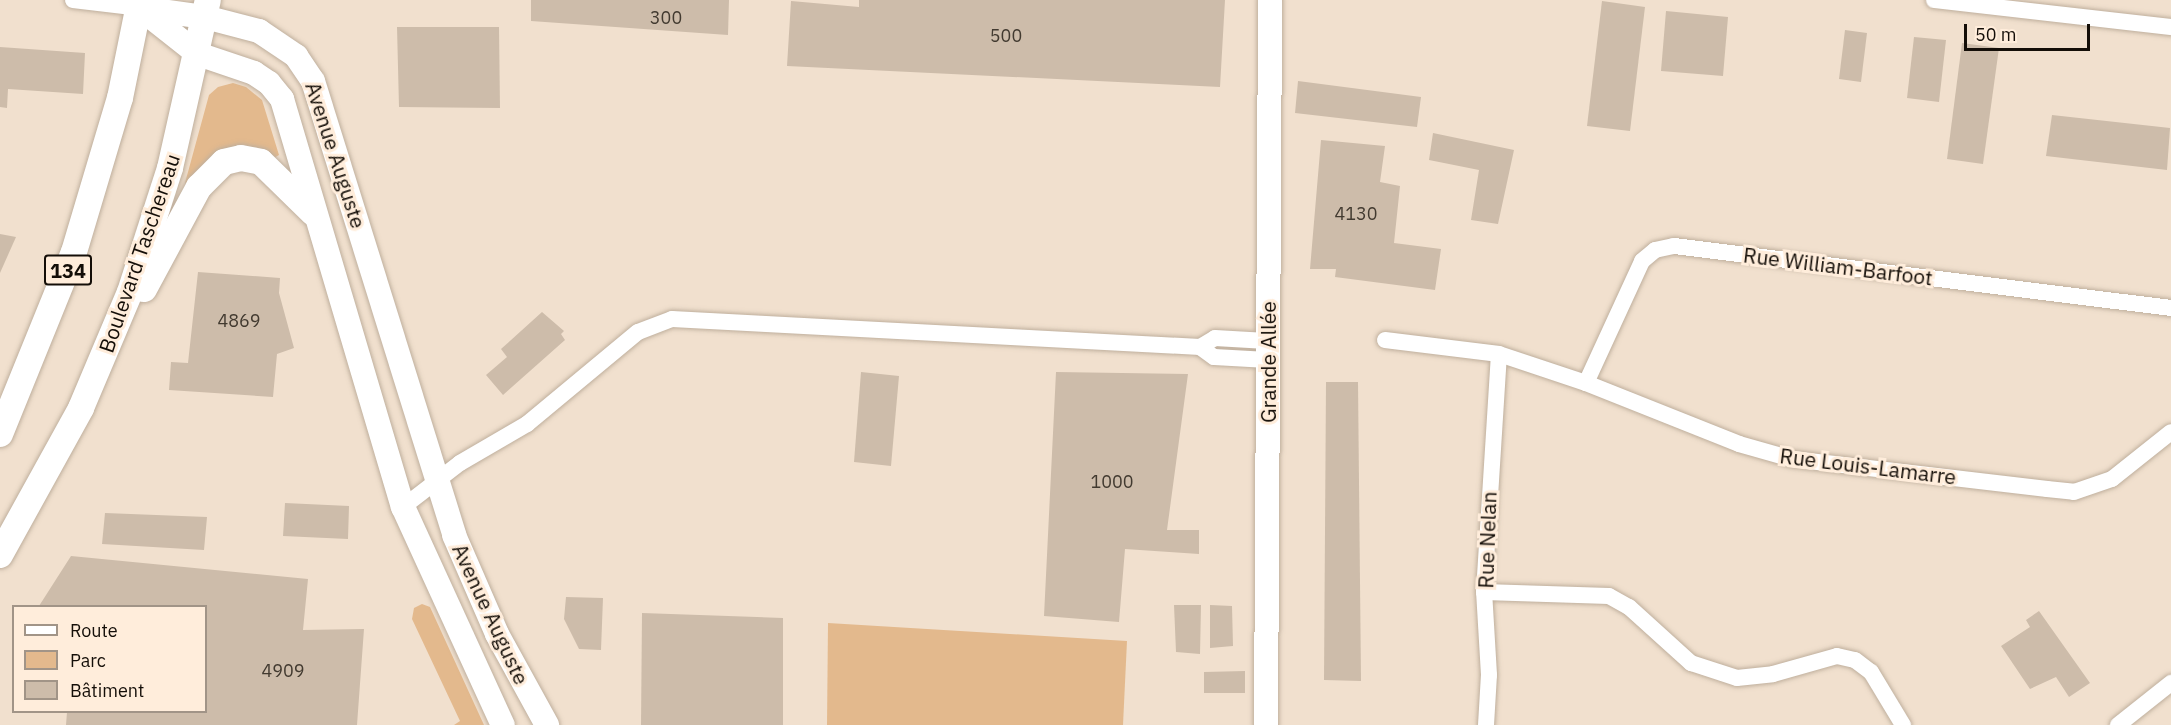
<!DOCTYPE html>
<meta charset="utf-8">
<style>
body{margin:0}
#map{position:relative;width:2171px;height:725px;overflow:hidden;background:#f1e0ce;font-family:"IBM Plex Sans",sans-serif}
div>[style]{position:absolute}
[style*='--x']{left:calc(var(--x)*1px);top:calc(var(--y)*1px);width:calc(var(--w)*1px);rotate:calc(var(--a)*1deg)}
.green>*{inset:0;background:#e3b98d}
.building>*{inset:0;background:#cdbcaa}
.roads{filter:drop-shadow(0 0 2px #bfaf9d) drop-shadow(0 0 2px #bfaf9d)}
.minor>*{height:16px;margin:-8px;padding:0 8px;transform-origin:8px;border-radius:8px;background:#fff}
.secondary>*{height:24px;margin:-12px;padding:0 12px;transform-origin:12px;border-radius:12px;background:#fff}
.primary>*{height:26px;margin:-13px;padding:0 13px;transform-origin:13px;border-radius:13px;background:#fff}
span{translate:-50% -50%;white-space:nowrap;text-align:center;line-height:1.15;-webkit-text-stroke:6px #ffeddb;paint-order:stroke}
.number-label{font-size:18px;color:#423a30}
.number-label span{-webkit-text-stroke-width:0}
.shield-label span{padding:2px 4px;background:#ffeddb;border:2px solid;border-radius:4px;-webkit-text-stroke-width:0}
.shield-label{font-size:20px;color:#140e08;font-weight:700}
.street-label{font-size:21px;color:#140e08}
.legend{position:absolute;left:12px;top:605px;width:195px;height:108px;box-sizing:border-box;background:#ffeddb;border:2px solid #a19487;margin:0;padding:8px 10px;list-style:none;font-size:18px;color:#140e08}
.legend li{display:flex;align-items:center;gap:12px;height:30px}
.legend b{width:30px;border:2px solid #a19487}
.scale{position:absolute;left:1964px;top:24px;width:126px;height:27px;box-sizing:border-box;border:3px solid #140e08;border-top:0;padding-left:8px;font-size:18px;line-height:21px;white-space:nowrap;color:#140e08;-webkit-text-stroke:4px #ffeddb;paint-order:stroke}
</style>
<div id="map">
<div class="green">
<div style="clip-path:polygon(233px 83px,246px 87px,262px 100px,279px 155px,274px 158px,256px 147px,230px 147px,213px 154px,189px 184px,185px 183px,209px 95px,218px 87px)"></div>
<div style="clip-path:polygon(422px 604px,430px 607px,484px 725px,454px 725px,460px 721px,412px 619px,414px 608px)"></div>
<div style="clip-path:polygon(828px 623px,1127px 641px,1123px 725px,827px 725px)"></div>
</div>
<div class="building">
<div style="clip-path:polygon(531px 0,729px 0,728px 35px,531px 21px)"></div>
<div style="clip-path:polygon(859px 0,1225px 0,1220px 87px,787px 66px,791px 1px,859px 7px)"></div>
<div style="clip-path:polygon(1602px 1px,1645px 7px,1630px 131px,1587px 126px)"></div>
<div style="clip-path:polygon(1666px 11px,1728px 17px,1723px 76px,1661px 71px)"></div>
<div style="clip-path:polygon(397px 27px,499px 27px,500px 108px,399px 107px)"></div>
<div style="clip-path:polygon(1845px 30px,1867px 33px,1861px 82px,1839px 79px)"></div>
<div style="clip-path:polygon(1914px 37px,1946px 40px,1939px 102px,1907px 98px)"></div>
<div style="clip-path:polygon(1962px 43px,1999px 48px,1983px 164px,1947px 159px)"></div>
<div style="clip-path:polygon(0 47px,85px 53px,83px 94px,8px 89px,7px 108px,0 107px)"></div>
<div style="clip-path:polygon(1298px 81px,1421px 97px,1417px 127px,1295px 113px)"></div>
<div style="clip-path:polygon(2052px 115px,2170px 128px,2167px 170px,2046px 156px)"></div>
<div style="clip-path:polygon(1433px 133px,1514px 150px,1498px 224px,1471px 220px,1479px 170px,1429px 160px)"></div>
<div style="clip-path:polygon(1321px 140px,1385px 146px,1380px 182px,1400px 186px,1394px 243px,1441px 249px,1435px 290px,1335px 277px,1336px 269px,1310px 269px)"></div>
<div style="clip-path:polygon(0 234px,16px 237px,0 273px)"></div>
<div style="clip-path:polygon(198px 272px,280px 278px,279px 293px,294px 348px,277px 354px,273px 397px,169px 390px,171px 362px,188px 363px)"></div>
<div style="clip-path:polygon(542px 312px,564px 331px,561px 334px,565px 340px,503px 395px,486px 375px,507px 357px,501px 349px)"></div>
<div style="clip-path:polygon(861px 372px,899px 376px,891px 466px,854px 462px)"></div>
<div style="clip-path:polygon(1056px 372px,1188px 374px,1167px 530px,1199px 530px,1199px 554px,1125px 549px,1119px 622px,1044px 616px)"></div>
<div style="clip-path:polygon(1326px 382px,1358px 382px,1361px 681px,1324px 680px)"></div>
<div style="clip-path:polygon(285px 503px,349px 506px,348px 539px,283px 536px)"></div>
<div style="clip-path:polygon(105px 513px,207px 517px,204px 550px,102px 544px)"></div>
<div style="clip-path:polygon(71px 556px,308px 579px,303px 630px,364px 629px,357px 725px,66px 725px,67px 712px,206px 712px,206px 606px,39px 606px)"></div>
<div style="clip-path:polygon(566px 597px,603px 598px,601px 650px,579px 649px,564px 619px)"></div>
<div style="clip-path:polygon(1174px 605px,1201px 605px,1200px 654px,1176px 652px)"></div>
<div style="clip-path:polygon(1210px 605px,1232px 606px,1233px 646px,1210px 648px)"></div>
<div style="clip-path:polygon(2039px 611px,2090px 683px,2069px 697px,2056px 677px,2030px 689px,2001px 646px,2030px 627px,2026px 620px)"></div>
<div style="clip-path:polygon(642px 613px,783px 618px,783px 725px,641px 725px)"></div>
<div style="clip-path:polygon(1245px 671px,1245px 693px,1204px 693px,1204px 672px)"></div>
</div>
<div class="roads">
<div class="minor">
<div style="--x:73;--y:0;--w:66;--a:6.9"></div>
<div style="--x:1934;--y:0;--w:239;--a:6.5"></div>
<div style="--x:1385;--y:340;--w:115;--a:7"></div>
<div style="--x:1499;--y:354;--w:92;--a:18.4"></div>
<div style="--x:1586;--y:383;--w:165;--a:21.7"></div>
<div style="--x:1739;--y:444;--w:55;--a:15.8"></div>
<div style="--x:1792;--y:459;--w:257;--a:6.7"></div>
<div style="--x:2047;--y:489;--w:27;--a:6"></div>
<div style="--x:2074;--y:492;--w:40;--a:-18.9"></div>
<div style="--x:2112;--y:479;--w:75;--a:-38.5"></div>
<div style="--x:1200;--y:347;--w:17;--a:-31"></div>
<div style="--x:1215;--y:338;--w:52;--a:3.3"></div>
<div style="--x:1586;--y:383;--w:134;--a:-65.3"></div>
<div style="--x:1642;--y:261;--w:17;--a:-40"></div>
<div style="--x:1655;--y:250;--w:19;--a:-12"></div>
<div style="--x:1674;--y:246;--w:501;--a:7.11"></div>
<div style="--x:403;--y:507;--w:72;--a:-37.7"></div>
<div style="--x:460;--y:463;--w:78;--a:-30.2"></div>
<div style="--x:527;--y:424;--w:144;--a:-39.7"></div>
<div style="--x:638;--y:332;--w:36;--a:-21"></div>
<div style="--x:672;--y:319;--w:529;--a:3.04"></div>
<div style="--x:1200;--y:347;--w:17;--a:36"></div>
<div style="--x:1214;--y:357;--w:54;--a:3.2"></div>
<div style="--x:1484;--y:592;--w:125;--a:1.8"></div>
<div style="--x:1609;--y:596;--w:23;--a:29"></div>
<div style="--x:1629;--y:607;--w:84;--a:42.1"></div>
<div style="--x:1691;--y:663;--w:48;--a:18.1"></div>
<div style="--x:1737;--y:678;--w:36;--a:-6"></div>
<div style="--x:1773;--y:674;--w:66;--a:-15.7"></div>
<div style="--x:1837;--y:656;--w:18;--a:13"></div>
<div style="--x:1855;--y:660;--w:20;--a:37"></div>
<div style="--x:1871;--y:672;--w:62;--a:58.9"></div>
<div style="--x:1486;--y:725;--w:50;--a:-86.6"></div>
<div style="--x:1489;--y:675;--w:83;--a:-93.4"></div>
<div style="--x:1484;--y:592;--w:238;--a:-86.4"></div>
<div style="--x:2118;--y:725;--w:68;--a:-38.4"></div>
</div>
<div class="secondary">
<div style="--x:139;--y:8;--w:67;--a:7.8"></div>
<div style="--x:205;--y:17;--w:56;--a:14.5"></div>
<div style="--x:259;--y:31;--w:45;--a:34"></div>
<div style="--x:296;--y:56;--w:30;--a:56"></div>
<div style="--x:313;--y:81;--w:475;--a:72.7"></div>
<div style="--x:454;--y:535;--w:108;--a:66.5"></div>
<div style="--x:497;--y:634;--w:104;--a:61.2"></div>
<div style="--x:141;--y:9;--w:73;--a:38.3"></div>
<div style="--x:198;--y:54;--w:59;--a:18.7"></div>
<div style="--x:254;--y:73;--w:18;--a:34"></div>
<div style="--x:269;--y:83;--w:21;--a:51"></div>
<div style="--x:282;--y:99;--w:426;--a:73.5"></div>
<div style="--x:403;--y:507;--w:240;--a:65.4"></div>
<div style="--x:1266;--y:725;--w:725;--a:-89.68"></div>
</div>
<div class="primary">
<div style="--x:144;--y:289;--w:116;--a:-61.7"></div>
<div style="--x:199;--y:187;--w:35;--a:-45"></div>
<div style="--x:224;--y:162;--w:17;--a:-13"></div>
<div style="--x:241;--y:158;--w:20;--a:11"></div>
<div style="--x:261;--y:162;--w:73;--a:44.4"></div>
<div style="--x:0;--y:434;--w:196;--a:-67.9"></div>
<div style="--x:74;--y:252;--w:161;--a:-73.4"></div>
<div style="--x:120;--y:98;--w:100;--a:-78.5"></div>
<div style="--x:0;--y:555;--w:168;--a:-61.1"></div>
<div style="--x:81;--y:408;--w:126;--a:-67.1"></div>
<div style="--x:130;--y:292;--w:130;--a:-72.1"></div>
<div style="--x:170;--y:168;--w:172;--a:-77.3"></div>
</div>
</div>
<div class="number-label">
<span style="left:666px;top:18px">300</span>
<span style="left:1006px;top:36px">500</span>
<span style="left:1356px;top:214px">4130</span>
<span style="left:239px;top:321px">4869</span>
<span style="left:1112px;top:482px">1000</span>
<span style="left:283px;top:671px">4909</span>
</div>
<div class="shield-label">
<span style="left:68px;top:270px">134</span>
</div>
<div class="street-label">
<span style="left:336px;top:155px;rotate:72deg">Avenue Auguste</span>
<span style="left:139px;top:253px;rotate:-71deg">Boulevard Taschereau</span>
<span style="left:1838px;top:266px;rotate:7deg">Rue William-Barfoot</span>
<span style="left:1268px;top:362px;rotate:-90deg">Grande Allée</span>
<span style="left:1868px;top:466px;rotate:7deg">Rue Louis-Lamarre</span>
<span style="left:1487px;top:540px;rotate:-88deg">Rue Nelan</span>
<span style="left:491px;top:614px;rotate:65deg">Avenue Auguste</span>
</div>
<ul class="legend">
<li><b style="height:8px;background:#fff"></b>Route</li>
<li><b style="height:16px;background:#e3b98d"></b>Parc</li>
<li><b style="height:16px;background:#cdbcaa"></b>Bâtiment</li>
</ul>
<div class="scale">50 m</div>
</div>
